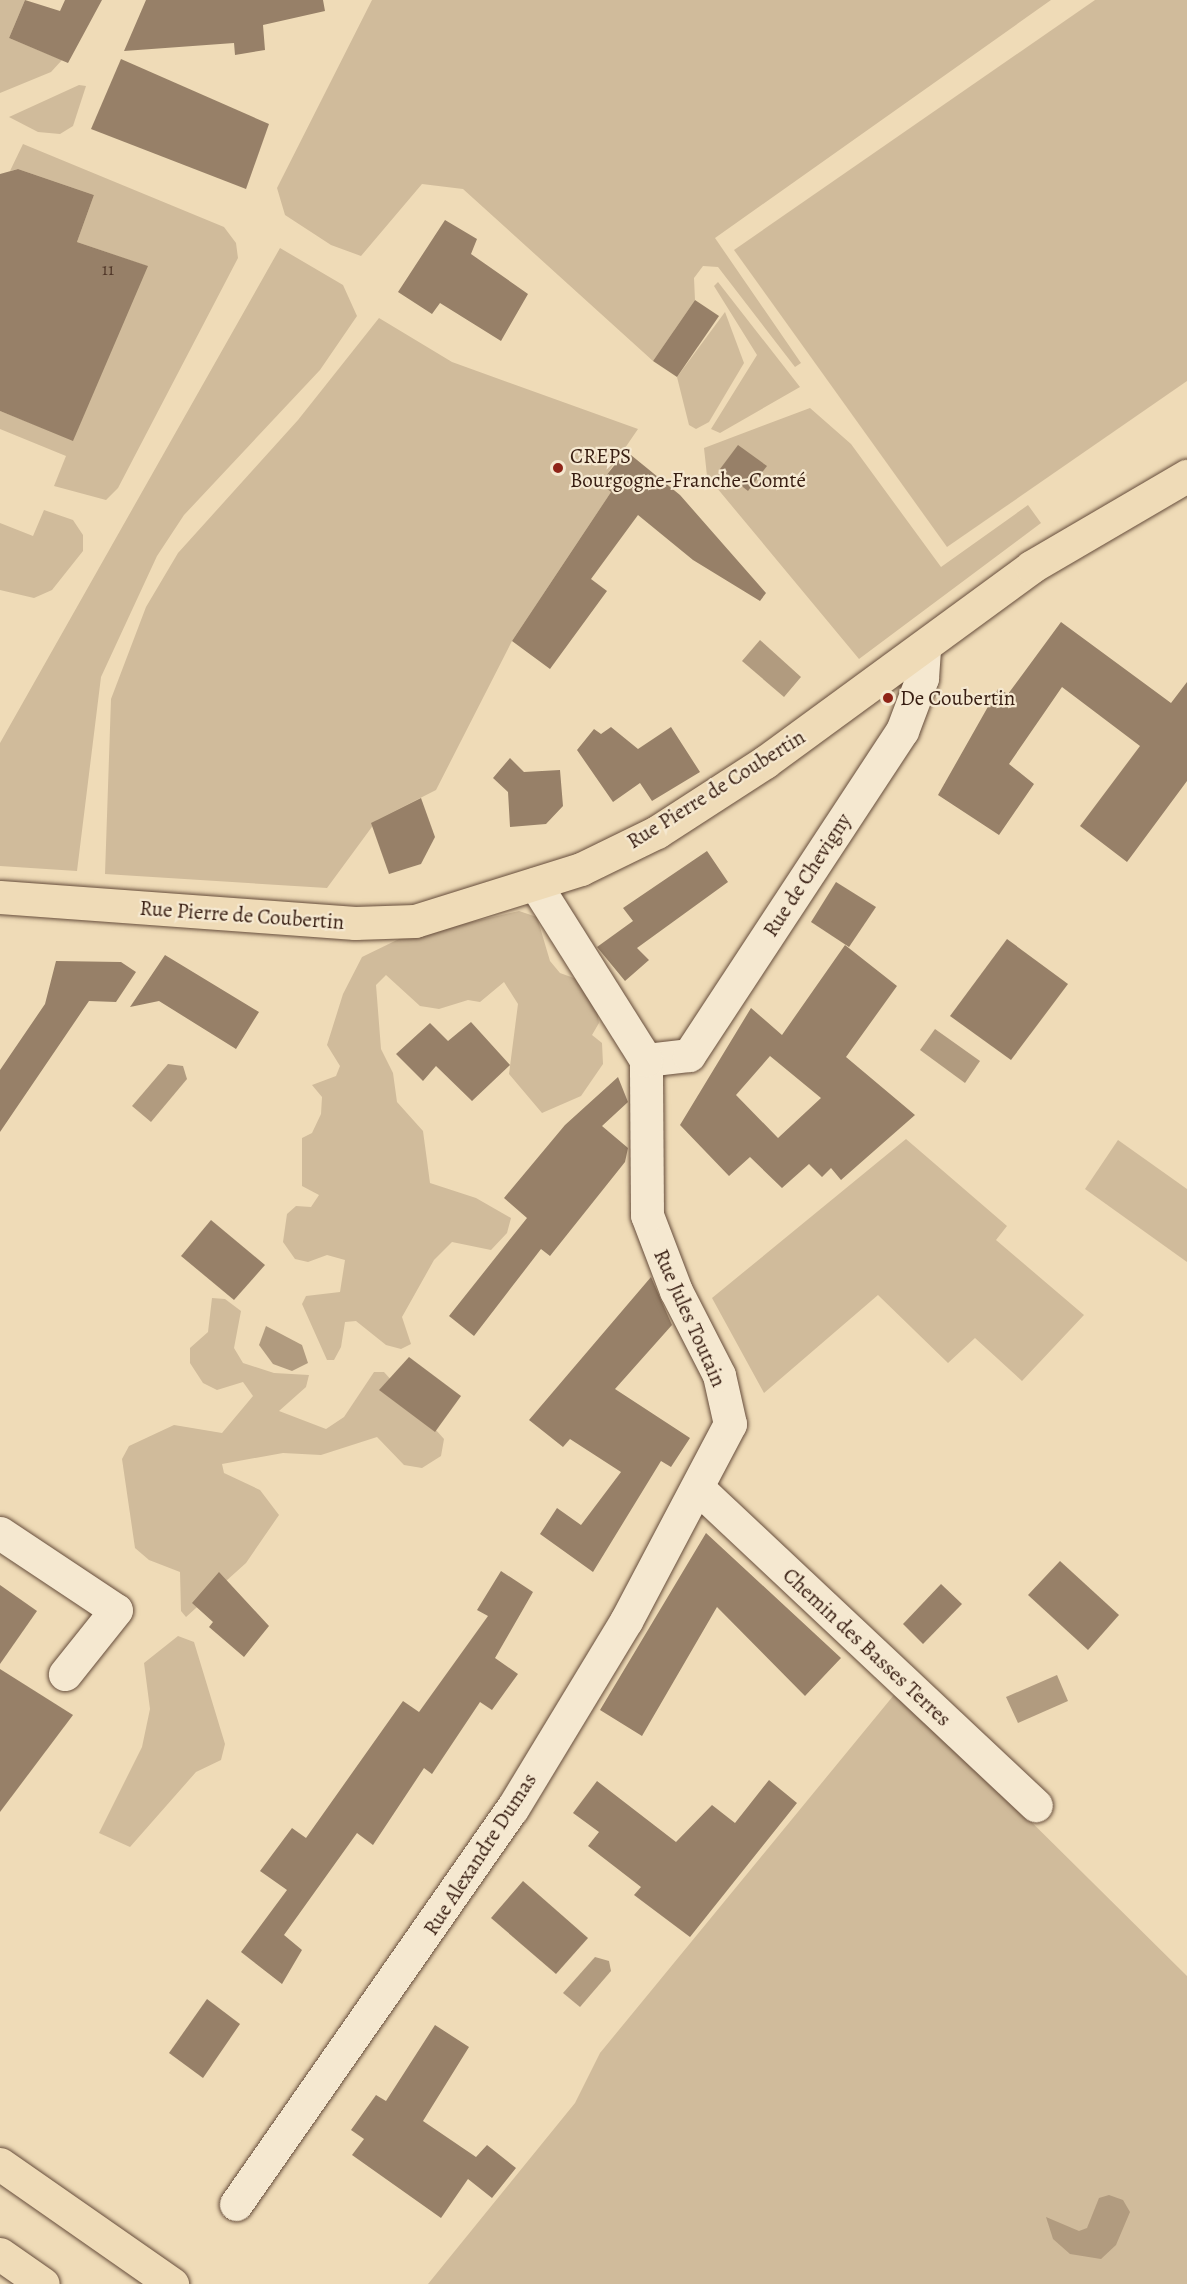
<!DOCTYPE html>
<meta charset="utf-8">
<style>
body{margin:0}
#map{position:relative;width:1187px;height:2284px;overflow:hidden;background:#efdbb7;font-family:Alegreya,serif}
div>[style]{position:absolute}
[style*='--x']{left:calc(var(--x)*1px);top:calc(var(--y)*1px);width:calc(var(--w)*1px);rotate:calc(var(--a)*1deg)}
.green>*{inset:0;background:#d0bb9b}
.water>*{inset:0;background:#b19b7f}
.building>*{inset:0;background:#978068}
.roads{filter:drop-shadow(0 0 2px #664d3b) drop-shadow(0 0 2px #664d3b)}
.minor>*{height:33px;margin:-16.5px;padding:0 16.5px;transform-origin:16.5px;border-radius:16.5px;background:#f5e8d0}
.major>*{height:33px;margin:-16.5px;padding:0 16.5px;transform-origin:16.5px;border-radius:16.5px;background:#efdbb7}
.highway>*{height:33px;margin:-16.5px;padding:0 16.5px;transform-origin:16.5px;border-radius:16.5px;background:#efdbb7}
.dots>*{width:16px;height:16px;translate:-50% -50%;box-sizing:border-box;border:3px solid #f5e8d0;border-radius:50%}
span{translate:-50% -50%;white-space:nowrap;text-align:center;line-height:1.15;-webkit-text-stroke:4.5px #f5e8d0;paint-order:stroke}
.number-label{font-size:18px;color:#503628}
.number-label span{-webkit-text-stroke-width:0}
.poi-label{font-size:21px;color:#381e12}
.left{translate:0 -50%;text-align:left}
.street-label{font-size:21px;color:#381e12}
</style>
<div id="map">
<div class="green">
<div style="clip-path:polygon(0 0,25px 0,9px 38px,62px 60px,51px 72px,0 93px)"></div>
<div style="clip-path:polygon(372px 0,1051px 0,715px 238px,801px 363px,795px 367px,718px 267px,703px 266px,694px 278px,695px 300px,653px 361px,463px 189px,422px 184px,361px 256px,331px 245px,285px 215px,277px 188px)"></div>
<div style="clip-path:polygon(1095px 0,1187px 0,1187px 381px,947px 547px,734px 250px)"></div>
<div style="clip-path:polygon(79px 85px,86px 86px,73px 126px,60px 134px,38px 132px,9px 117px)"></div>
<div style="clip-path:polygon(23px 144px,224px 227px,236px 243px,238px 258px,118px 488px,106px 500px,54px 486px,66px 456px,0 429px,0 411px,73px 440px,147px 266px,77px 242px,94px 195px,18px 169px,10px 171px)"></div>
<div style="clip-path:polygon(280px 248px,343px 285px,357px 316px,320px 370px,184px 515px,157px 556px,101px 677px,77px 871px,0 866px,0 743px)"></div>
<div style="clip-path:polygon(718px 282px,800px 387px,720px 433px,711px 429px,757px 355px,714px 286px)"></div>
<div style="clip-path:polygon(725px 312px,744px 363px,709px 422px,696px 429px,689px 425px,677px 377px)"></div>
<div style="clip-path:polygon(379px 318px,452px 362px,638px 429px,601px 483px,611px 492px,512px 641px,436px 790px,377px 820px,327px 888px,105px 874px,111px 699px,146px 607px,178px 553px,298px 420px)"></div>
<div style="clip-path:polygon(810px 408px,851px 444px,941px 567px,1028px 505px,1041px 523px,859px 659px,707px 476px,704px 448px)"></div>
<div style="clip-path:polygon(44px 510px,73px 520px,83px 535px,83px 551px,52px 590px,34px 598px,0 590px,0 523px,33px 536px)"></div>
<div style="clip-path:polygon(519px 911px,537px 917px,550px 961px,560px 973px,582px 981px,595px 998px,599px 1023px,592px 1035px,602px 1043px,603px 1064px,581px 1096px,542px 1113px,509px 1074px,518px 1004px,504px 982px,480px 1002px,468px 1000px,439px 1009px,420px 1006px,386px 975px,376px 985px,381px 1049px,393px 1073px,397px 1102px,423px 1131px,430px 1183px,476px 1198px,511px 1218px,507px 1233px,491px 1250px,452px 1242px,434px 1260px,402px 1317px,411px 1344px,401px 1349px,386px 1345px,356px 1321px,345px 1322px,341px 1347px,334px 1360px,327px 1360px,302px 1304px,306px 1296px,340px 1292px,345px 1260px,327px 1255px,308px 1262px,295px 1259px,283px 1242px,287px 1214px,296px 1206px,311px 1207px,319px 1195px,302px 1186px,302px 1138px,312px 1133px,321px 1114px,322px 1097px,312px 1085px,336px 1076px,340px 1066px,327px 1045px,343px 994px,362px 957px,399px 939px)"></div>
<div style="clip-path:polygon(906px 1139px,1007px 1226px,996px 1240px,1084px 1315px,1022px 1381px,975px 1338px,948px 1363px,878px 1295px,764px 1393px,712px 1298px)"></div>
<div style="clip-path:polygon(1118px 1140px,1187px 1189px,1187px 1262px,1085px 1189px)"></div>
<div style="clip-path:polygon(212px 1298px,225px 1299px,241px 1311px,234px 1348px,243px 1363px,274px 1373px,309px 1375px,306px 1387px,279px 1411px,326px 1429px,344px 1417px,374px 1372px,384px 1372px,444px 1439px,441px 1456px,422px 1468px,404px 1465px,377px 1437px,321px 1455px,283px 1453px,222px 1464px,224px 1473px,260px 1490px,279px 1515px,246px 1563px,186px 1617px,181px 1611px,180px 1572px,149px 1560px,135px 1548px,122px 1459px,129px 1446px,174px 1425px,222px 1433px,253px 1396px,243px 1382px,217px 1390px,203px 1383px,190px 1363px,190px 1348px,208px 1332px)"></div>
<div style="clip-path:polygon(178px 1636px,194px 1642px,225px 1744px,221px 1760px,196px 1772px,130px 1847px,99px 1833px,142px 1747px,150px 1709px,144px 1663px)"></div>
<div style="clip-path:polygon(898px 1690px,1187px 1976px,1187px 2284px,428px 2284px,575px 2103px,600px 2053px)"></div>
</div>
<div class="water">
<div style="clip-path:polygon(760px 640px,801px 677px,784px 697px,742px 661px)"></div>
<div style="clip-path:polygon(935px 1029px,980px 1061px,965px 1083px,920px 1050px)"></div>
<div style="clip-path:polygon(168px 1064px,183px 1066px,187px 1079px,151px 1122px,132px 1106px)"></div>
<div style="clip-path:polygon(266px 1326px,302px 1345px,308px 1363px,292px 1371px,273px 1364px,259px 1345px)"></div>
<div style="clip-path:polygon(1057px 1675px,1068px 1701px,1018px 1723px,1006px 1697px)"></div>
<div style="clip-path:polygon(595px 1957px,609px 1961px,611px 1971px,580px 2007px,563px 1993px)"></div>
<div style="clip-path:polygon(1109px 2195px,1123px 2200px,1130px 2212px,1116px 2245px,1101px 2259px,1070px 2254px,1053px 2239px,1046px 2217px,1079px 2231px,1087px 2228px,1099px 2198px)"></div>
</div>
<div class="building">
<div style="clip-path:polygon(25px 0,60px 11px,65px 0,102px 0,68px 63px,9px 38px)"></div>
<div style="clip-path:polygon(146px 0,323px 0,325px 11px,263px 25px,265px 50px,235px 55px,234px 43px,124px 51px)"></div>
<div style="clip-path:polygon(121px 59px,269px 124px,246px 189px,91px 129px)"></div>
<div style="clip-path:polygon(18px 169px,94px 195px,77px 242px,148px 266px,73px 441px,0 411px,0 174px)"></div>
<div style="clip-path:polygon(445px 220px,477px 239px,471px 254px,528px 294px,501px 341px,440px 303px,432px 314px,398px 292px)"></div>
<div style="clip-path:polygon(695px 300px,719px 316px,677px 377px,653px 361px)"></div>
<div style="clip-path:polygon(738px 445px,767px 466px,748px 491px,720px 469px)"></div>
<div style="clip-path:polygon(626px 451px,680px 495px,766px 593px,760px 601px,693px 560px,638px 515px,591px 579px,607px 591px,550px 669px,512px 641px,611px 492px,600px 483px)"></div>
<div style="clip-path:polygon(1061px 622px,1171px 703px,1187px 682px,1187px 781px,1127px 862px,1080px 826px,1140px 746px,1062px 687px,1009px 764px,1034px 784px,999px 835px,938px 795px,998px 689px,1008px 694px)"></div>
<div style="clip-path:polygon(611px 727px,638px 749px,671px 727px,700px 772px,652px 801px,640px 783px,613px 802px,577px 750px,594px 729px,601px 734px)"></div>
<div style="clip-path:polygon(510px 758px,524px 772px,560px 770px,563px 806px,546px 824px,510px 827px,508px 792px,493px 778px)"></div>
<div style="clip-path:polygon(421px 798px,435px 837px,421px 864px,389px 874px,371px 823px)"></div>
<div style="clip-path:polygon(707px 851px,728px 882px,637px 948px,649px 960px,625px 981px,597px 947px,633px 921px,623px 908px)"></div>
<div style="clip-path:polygon(836px 882px,876px 907px,849px 947px,811px 922px)"></div>
<div style="clip-path:polygon(1007px 939px,1068px 984px,1011px 1060px,950px 1016px)"></div>
<div style="clip-path:polygon(evenodd,845px 945px,897px 986px,846px 1057px,915px 1115px,841px 1180px,831px 1168px,822px 1177px,809px 1164px,782px 1188px,750px 1157px,729px 1176px,680px 1125px,751px 1008px,782px 1035px,845px 945px,770px 1056px,821px 1098px,778px 1138px,736px 1095px,770px 1056px)"></div>
<div style="clip-path:polygon(165px 955px,259px 1012px,236px 1049px,159px 1001px,130px 1007px)"></div>
<div style="clip-path:polygon(56px 961px,121px 962px,136px 972px,116px 1002px,89px 1001px,0 1132px,0 1070px,45px 1004px)"></div>
<div style="clip-path:polygon(471px 1022px,510px 1065px,472px 1101px,436px 1066px,423px 1081px,396px 1054px,430px 1023px,448px 1041px)"></div>
<div style="clip-path:polygon(618px 1077px,628px 1102px,602px 1126px,628px 1148px,625px 1162px,550px 1256px,541px 1249px,474px 1336px,449px 1316px,527px 1218px,504px 1198px,565px 1125px)"></div>
<div style="clip-path:polygon(211px 1220px,265px 1265px,234px 1300px,181px 1256px)"></div>
<div style="clip-path:polygon(651px 1277px,672px 1325px,615px 1389px,690px 1438px,671px 1467px,661px 1461px,593px 1572px,540px 1534px,557px 1508px,581px 1525px,621px 1472px,570px 1439px,563px 1447px,529px 1420px)"></div>
<div style="clip-path:polygon(409px 1357px,461px 1396px,435px 1432px,379px 1390px)"></div>
<div style="clip-path:polygon(706px 1533px,841px 1658px,805px 1696px,717px 1607px,642px 1736px,600px 1710px)"></div>
<div style="clip-path:polygon(1060px 1561px,1119px 1615px,1088px 1650px,1028px 1595px)"></div>
<div style="clip-path:polygon(501px 1571px,533px 1592px,495px 1658px,518px 1674px,492px 1710px,480px 1702px,432px 1774px,424px 1768px,373px 1845px,357px 1833px,284px 1935px,302px 1950px,282px 1984px,241px 1952px,287px 1890px,260px 1871px,292px 1828px,306px 1838px,403px 1701px,419px 1712px,488px 1616px,477px 1610px)"></div>
<div style="clip-path:polygon(219px 1572px,269px 1626px,244px 1657px,209px 1627px,213px 1622px,192px 1603px)"></div>
<div style="clip-path:polygon(941px 1584px,962px 1604px,923px 1644px,903px 1624px)"></div>
<div style="clip-path:polygon(0 1585px,37px 1611px,0 1664px)"></div>
<div style="clip-path:polygon(0 1669px,73px 1715px,0 1812px)"></div>
<div style="clip-path:polygon(769px 1780px,797px 1803px,690px 1937px,634px 1895px,641px 1887px,588px 1846px,599px 1832px,573px 1813px,597px 1781px,676px 1842px,712px 1805px,735px 1823px)"></div>
<div style="clip-path:polygon(523px 1881px,588px 1938px,556px 1974px,491px 1918px)"></div>
<div style="clip-path:polygon(207px 1999px,240px 2024px,203px 2078px,169px 2053px)"></div>
<div style="clip-path:polygon(435px 2025px,469px 2047px,423px 2121px,476px 2157px,487px 2145px,516px 2168px,492px 2198px,468px 2179px,441px 2218px,352px 2155px,364px 2139px,351px 2130px,376px 2095px,386px 2101px)"></div>
</div>
<div class="roads">
<div class="minor">
<div style="--x:646;--y:1060;--w:43;--a:-6.6"></div>
<div style="--x:689;--y:1055;--w:388;--a:-56.7"></div>
<div style="--x:902;--y:731;--w:57;--a:-69.3"></div>
<div style="--x:922;--y:678;--w:29;--a:-86"></div>
<div style="--x:699;--y:1489;--w:462;--a:43.2"></div>
<div style="--x:0;--y:1533;--w:139;--a:33.6"></div>
<div style="--x:116;--y:1610;--w:82;--a:128.6"></div>
<div style="--x:236;--y:2204;--w:482;--a:-55.1"></div>
<div style="--x:512;--y:1809;--w:220;--a:-58.8"></div>
<div style="--x:626;--y:1621;--w:223;--a:-62.2"></div>
<div style="--x:730;--y:1424;--w:50;--a:-102.7"></div>
<div style="--x:719;--y:1375;--w:94;--a:-117.1"></div>
<div style="--x:676;--y:1291;--w:81;--a:-110.9"></div>
<div style="--x:647;--y:1215;--w:155;--a:-90.4"></div>
<div style="--x:646;--y:1060;--w:208;--a:-122.2"></div>
</div>
<div class="major">
<div style="--x:0;--y:897;--w:356;--a:4.2"></div>
<div style="--x:355;--y:923;--w:60;--a:-1.9"></div>
<div style="--x:415;--y:921;--w:174;--a:-17.4"></div>
<div style="--x:581;--y:869;--w:85;--a:-26"></div>
<div style="--x:657;--y:832;--w:129;--a:-32.9"></div>
<div style="--x:765;--y:762;--w:330;--a:-36.2"></div>
<div style="--x:1031;--y:567;--w:181;--a:-30.3"></div>
</div>
<div class="highway">
<div style="--x:0;--y:2164;--w:210;--a:34.9"></div>
<div style="--x:0;--y:2254;--w:52;--a:34.9"></div>
</div>
</div>
<div class="dots">
<div style="left:558px;top:468px;background:#8f2418"></div>
<div style="left:888px;top:698px;background:#8f2418"></div>
</div>
<div class="number-label">
<span style="left:108px;top:269px">11</span>
</div>
<div class="poi-label">
<span class="left" style="left:570px;top:468px">CREPS<br>Bourgogne-Franche-Comté</span>
<span class="left" style="left:900px;top:698px">De Coubertin</span>
</div>
<div class="street-label">
<span style="left:716px;top:789px;rotate:-32deg">Rue Pierre de Coubertin</span>
<span style="left:807px;top:875px;rotate:-57deg">Rue de Chevigny</span>
<span style="left:242px;top:915px;rotate:4deg">Rue Pierre de Coubertin</span>
<span style="left:690px;top:1318px;rotate:66deg">Rue Jules Toutain</span>
<span style="left:867px;top:1647px;rotate:43deg">Chemin des Basses Terres</span>
<span style="left:480px;top:1854px;rotate:-57deg">Rue Alexandre Dumas</span>
</div>
</div>
